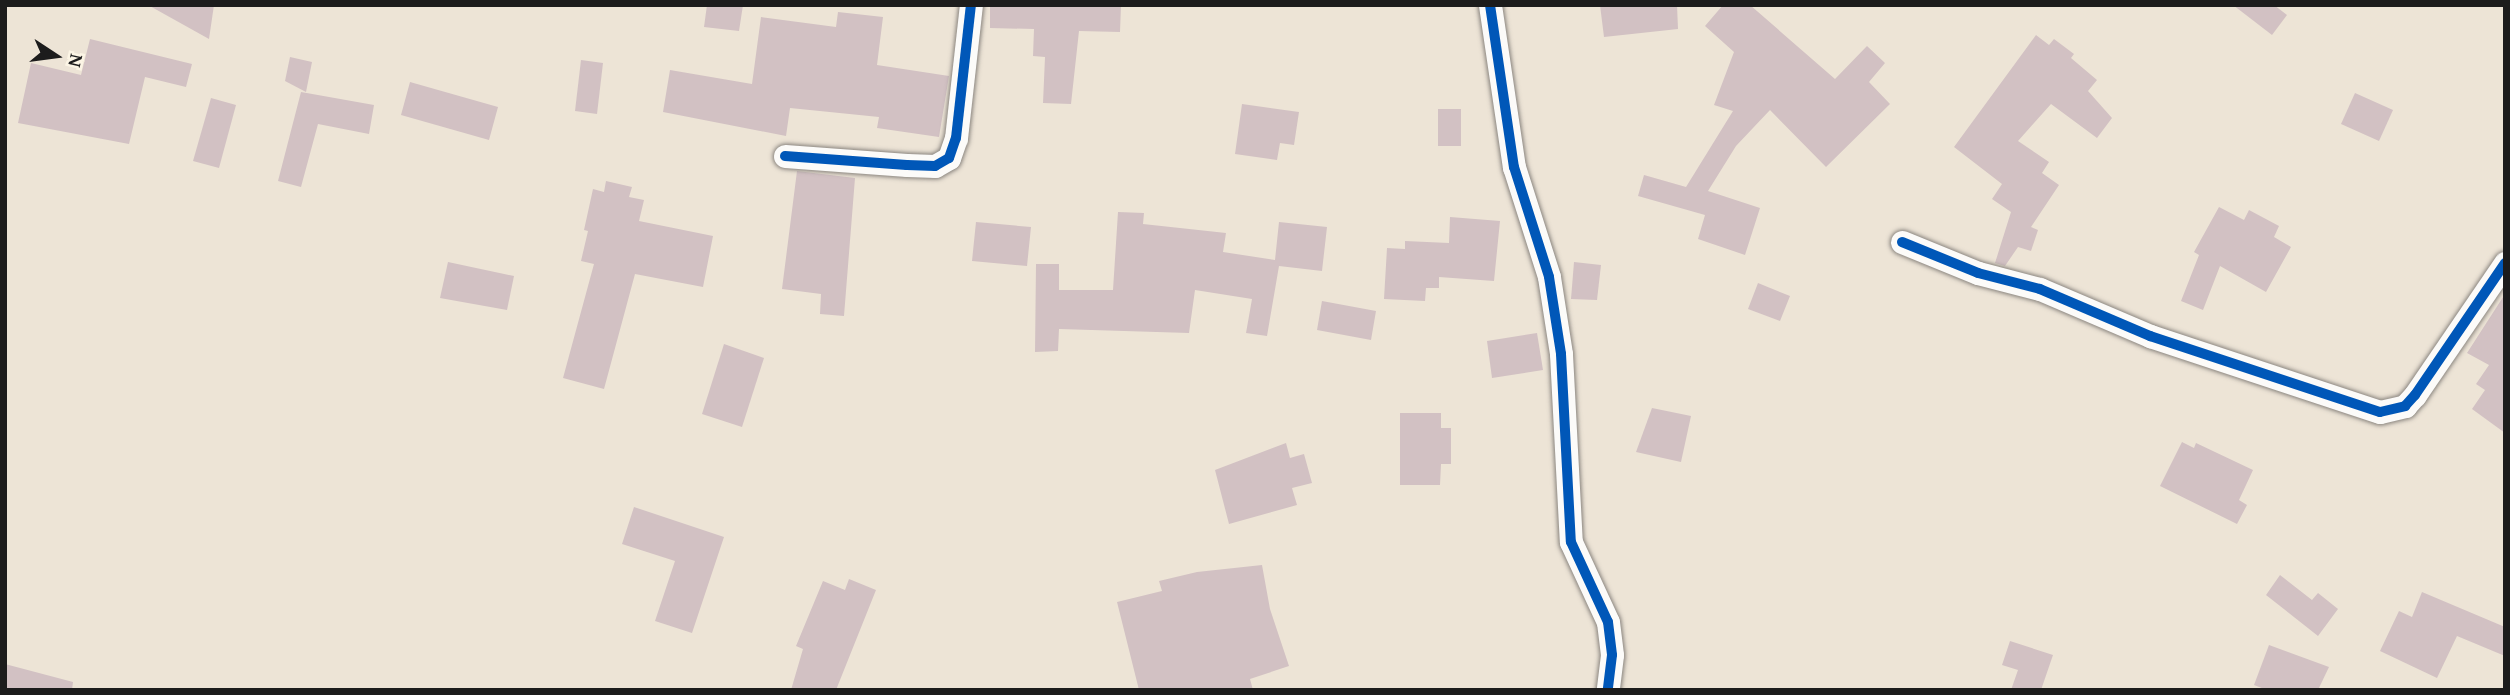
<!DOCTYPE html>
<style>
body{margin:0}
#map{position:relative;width:2510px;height:695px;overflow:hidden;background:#ede4d6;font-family:"Gentium Book Plus",serif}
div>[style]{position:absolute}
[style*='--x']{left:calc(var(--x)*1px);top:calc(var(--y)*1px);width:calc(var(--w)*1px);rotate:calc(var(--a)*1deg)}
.building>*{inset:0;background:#d2c1c3}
.roads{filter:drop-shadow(0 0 2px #8b8680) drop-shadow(0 0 2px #8b8680)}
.minor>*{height:23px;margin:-11.5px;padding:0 11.5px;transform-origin:11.5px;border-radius:11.5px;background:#fcfbf9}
.cycleway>*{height:10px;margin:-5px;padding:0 5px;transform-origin:5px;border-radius:5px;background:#0057b8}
span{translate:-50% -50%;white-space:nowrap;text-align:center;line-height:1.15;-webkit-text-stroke:7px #fcf5e5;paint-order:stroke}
.frame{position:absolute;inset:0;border:7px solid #1c1c1c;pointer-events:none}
.north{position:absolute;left:21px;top:21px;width:70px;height:70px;-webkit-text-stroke:5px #fcf5e5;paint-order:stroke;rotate:103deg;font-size:19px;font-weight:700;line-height:28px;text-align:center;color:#1c1c1c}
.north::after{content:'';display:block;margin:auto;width:24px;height:32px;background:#1c1c1c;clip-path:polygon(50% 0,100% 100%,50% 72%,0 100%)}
</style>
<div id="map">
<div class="building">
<div style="clip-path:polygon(148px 5px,214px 5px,209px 39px)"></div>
<div style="clip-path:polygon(707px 5px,743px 5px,739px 31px,704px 27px)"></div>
<div style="clip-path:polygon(990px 5px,1121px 5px,1120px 32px,1079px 31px,1071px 104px,1043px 103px,1045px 57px,1033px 56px,1034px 29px,990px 28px)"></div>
<div style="clip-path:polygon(1600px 5px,1677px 5px,1678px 29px,1604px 37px)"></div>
<div style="clip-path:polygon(1723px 5px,1750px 5px,1835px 79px,1867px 46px,1885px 63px,1869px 82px,1890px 104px,1826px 167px,1770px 110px,1736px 146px,1708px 191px,1760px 208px,1745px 255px,1698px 239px,1705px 215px,1638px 196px,1644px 175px,1686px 187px,1733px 111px,1714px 105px,1734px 52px,1705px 26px)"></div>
<div style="clip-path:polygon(2233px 5px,2274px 5px,2287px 15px,2272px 35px)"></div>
<div style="clip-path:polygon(838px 12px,883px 17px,877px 65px,949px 76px,939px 137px,877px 128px,879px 117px,790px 108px,786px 136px,663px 112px,670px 70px,752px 84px,761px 17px,836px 27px)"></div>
<div style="clip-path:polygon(2036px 35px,2049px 45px,2054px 39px,2074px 54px,2071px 58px,2097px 80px,2088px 91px,2112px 118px,2097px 138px,2051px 104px,2018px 141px,2049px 162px,2042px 173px,2059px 185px,2031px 227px,2038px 230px,2031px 251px,2018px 247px,2005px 266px,1995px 263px,2011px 212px,1992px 199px,2002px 184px,1954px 147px)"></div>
<div style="clip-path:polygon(90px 39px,192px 64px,186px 87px,145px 77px,129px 144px,18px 123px,31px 63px,81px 75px)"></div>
<div style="clip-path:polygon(290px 57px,312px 62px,306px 92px,285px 81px)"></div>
<div style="clip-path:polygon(581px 60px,603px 63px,597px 114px,575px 111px)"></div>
<div style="clip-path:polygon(410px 82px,498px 107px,489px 140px,401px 115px)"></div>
<div style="clip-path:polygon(301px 92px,374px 105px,369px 134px,318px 124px,301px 187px,278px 181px)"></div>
<div style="clip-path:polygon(2355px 93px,2393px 110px,2379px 141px,2341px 124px)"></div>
<div style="clip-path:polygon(211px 98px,236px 105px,219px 168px,193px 161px)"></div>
<div style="clip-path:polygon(1242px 104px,1299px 112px,1294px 145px,1280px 143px,1277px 160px,1235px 154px)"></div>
<div style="clip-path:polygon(1438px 109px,1461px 109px,1461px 146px,1438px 146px)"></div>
<div style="clip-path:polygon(797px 171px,855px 178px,844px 316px,820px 314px,821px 294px,782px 289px)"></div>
<div style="clip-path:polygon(606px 181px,632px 187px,629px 197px,644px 200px,639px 221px,713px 236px,703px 287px,635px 274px,604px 389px,563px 378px,594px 264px,581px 261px,588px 231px,584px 230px,593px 189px,604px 192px)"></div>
<div style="clip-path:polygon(2219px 207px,2244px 220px,2249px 210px,2279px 226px,2274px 237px,2291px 247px,2266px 292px,2220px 266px,2203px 310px,2181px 301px,2199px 255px,2194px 252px)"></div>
<div style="clip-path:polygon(1118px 212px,1144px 213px,1143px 224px,1226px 233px,1223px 252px,1275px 260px,1279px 222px,1327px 227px,1322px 271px,1279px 266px,1267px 336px,1246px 333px,1252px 299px,1195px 290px,1189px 333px,1059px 329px,1058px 351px,1035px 352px,1036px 264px,1059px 264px,1059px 290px,1113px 290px)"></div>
<div style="clip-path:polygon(1450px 217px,1500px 221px,1494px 281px,1439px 277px,1439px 288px,1426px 288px,1425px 301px,1384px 299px,1387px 248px,1405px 249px,1405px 241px,1449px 243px)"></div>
<div style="clip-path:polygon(976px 222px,1031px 227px,1027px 266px,972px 261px)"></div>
<div style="clip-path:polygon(448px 262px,514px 276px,507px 310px,440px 298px)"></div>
<div style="clip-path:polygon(1574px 262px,1601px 265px,1597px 300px,1571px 299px)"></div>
<div style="clip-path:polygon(1758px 283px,1790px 296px,1780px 321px,1748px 309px)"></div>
<div style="clip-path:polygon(2505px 294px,2505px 433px,2472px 409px,2485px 390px,2476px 384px,2489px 365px,2467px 353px)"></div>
<div style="clip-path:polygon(1322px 301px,1376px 311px,1371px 340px,1317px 330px)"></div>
<div style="clip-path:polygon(1537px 333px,1543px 370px,1492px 378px,1487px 341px)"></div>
<div style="clip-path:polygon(724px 344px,764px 358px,742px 427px,702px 414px)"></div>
<div style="clip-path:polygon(1652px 408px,1691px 416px,1681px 462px,1636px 452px)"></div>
<div style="clip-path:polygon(1400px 413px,1441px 413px,1441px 428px,1451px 428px,1451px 464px,1441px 464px,1440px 485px,1400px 485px)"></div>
<div style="clip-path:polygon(2182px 442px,2194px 448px,2196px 443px,2253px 470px,2239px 500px,2247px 505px,2237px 524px,2160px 486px)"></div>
<div style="clip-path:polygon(1286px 443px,1290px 458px,1304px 454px,1312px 483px,1292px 488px,1297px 505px,1229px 524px,1215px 470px)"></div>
<div style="clip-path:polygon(634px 507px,724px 537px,692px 633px,655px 621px,675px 561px,622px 544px)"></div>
<div style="clip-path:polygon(1262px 565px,1270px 609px,1289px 666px,1250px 679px,1253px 690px,1139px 690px,1117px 602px,1162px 591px,1159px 581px,1197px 572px)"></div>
<div style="clip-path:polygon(2280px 575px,2312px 600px,2318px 593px,2338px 609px,2318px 636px,2266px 595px)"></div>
<div style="clip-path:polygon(849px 579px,876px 590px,836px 690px,791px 690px,803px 649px,796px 646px,823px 581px,845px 590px)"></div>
<div style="clip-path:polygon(2422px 592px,2505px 627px,2505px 656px,2457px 636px,2437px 678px,2380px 651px,2399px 611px,2412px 617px)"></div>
<div style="clip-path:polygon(2010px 641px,2053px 655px,2041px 690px,2011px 690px,2018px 670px,2002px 665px)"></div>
<div style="clip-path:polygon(2269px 645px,2329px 667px,2318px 690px,2267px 690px,2254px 685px)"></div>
<div style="clip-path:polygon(5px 664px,73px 682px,72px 690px,5px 690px)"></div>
</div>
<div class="roads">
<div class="minor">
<div style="--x:1490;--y:5;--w:164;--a:81.6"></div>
<div style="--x:1514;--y:167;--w:115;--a:72.3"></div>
<div style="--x:1549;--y:277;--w:78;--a:81.1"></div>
<div style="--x:1561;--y:354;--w:188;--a:87"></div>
<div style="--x:1571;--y:542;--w:88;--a:65.2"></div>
<div style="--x:1608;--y:622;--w:33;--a:83"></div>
<div style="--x:1612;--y:655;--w:35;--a:97"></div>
<div style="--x:785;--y:156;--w:122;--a:4.2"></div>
<div style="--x:907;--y:165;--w:28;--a:2"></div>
<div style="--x:935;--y:166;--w:16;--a:-30"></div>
<div style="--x:949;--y:158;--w:21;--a:-71"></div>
<div style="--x:956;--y:138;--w:134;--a:-83.6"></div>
<div style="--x:1902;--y:242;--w:82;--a:22.2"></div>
<div style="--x:1978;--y:273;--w:64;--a:14.5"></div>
<div style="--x:2040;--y:289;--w:120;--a:23.1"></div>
<div style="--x:2150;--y:336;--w:242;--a:18.3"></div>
<div style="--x:2380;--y:412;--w:26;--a:-13"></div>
<div style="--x:2405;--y:406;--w:15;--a:-48"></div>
<div style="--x:2415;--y:395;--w:160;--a:-55.7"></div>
</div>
</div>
<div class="cycleway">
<div style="--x:1490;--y:5;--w:164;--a:81.6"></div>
<div style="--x:1514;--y:167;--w:115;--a:72.3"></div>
<div style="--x:1549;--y:277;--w:78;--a:81.1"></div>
<div style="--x:1561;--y:354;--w:188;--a:87"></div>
<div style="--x:1571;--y:542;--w:88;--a:65.2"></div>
<div style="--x:1608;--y:622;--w:33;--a:83"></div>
<div style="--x:1612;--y:655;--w:35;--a:97"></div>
<div style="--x:785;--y:156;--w:122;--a:4.2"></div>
<div style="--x:907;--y:165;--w:28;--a:2"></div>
<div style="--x:935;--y:166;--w:16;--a:-30"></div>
<div style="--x:949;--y:158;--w:21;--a:-71"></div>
<div style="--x:956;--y:138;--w:134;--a:-83.6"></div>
<div style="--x:1902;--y:242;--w:82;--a:22.2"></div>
<div style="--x:1978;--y:273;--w:64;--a:14.5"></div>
<div style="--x:2040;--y:289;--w:120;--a:23.1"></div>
<div style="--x:2150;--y:336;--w:242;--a:18.3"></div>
<div style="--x:2380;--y:412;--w:26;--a:-13"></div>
<div style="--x:2405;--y:406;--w:15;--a:-48"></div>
<div style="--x:2415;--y:395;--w:160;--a:-55.7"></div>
</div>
<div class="frame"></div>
<div class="north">N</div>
</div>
